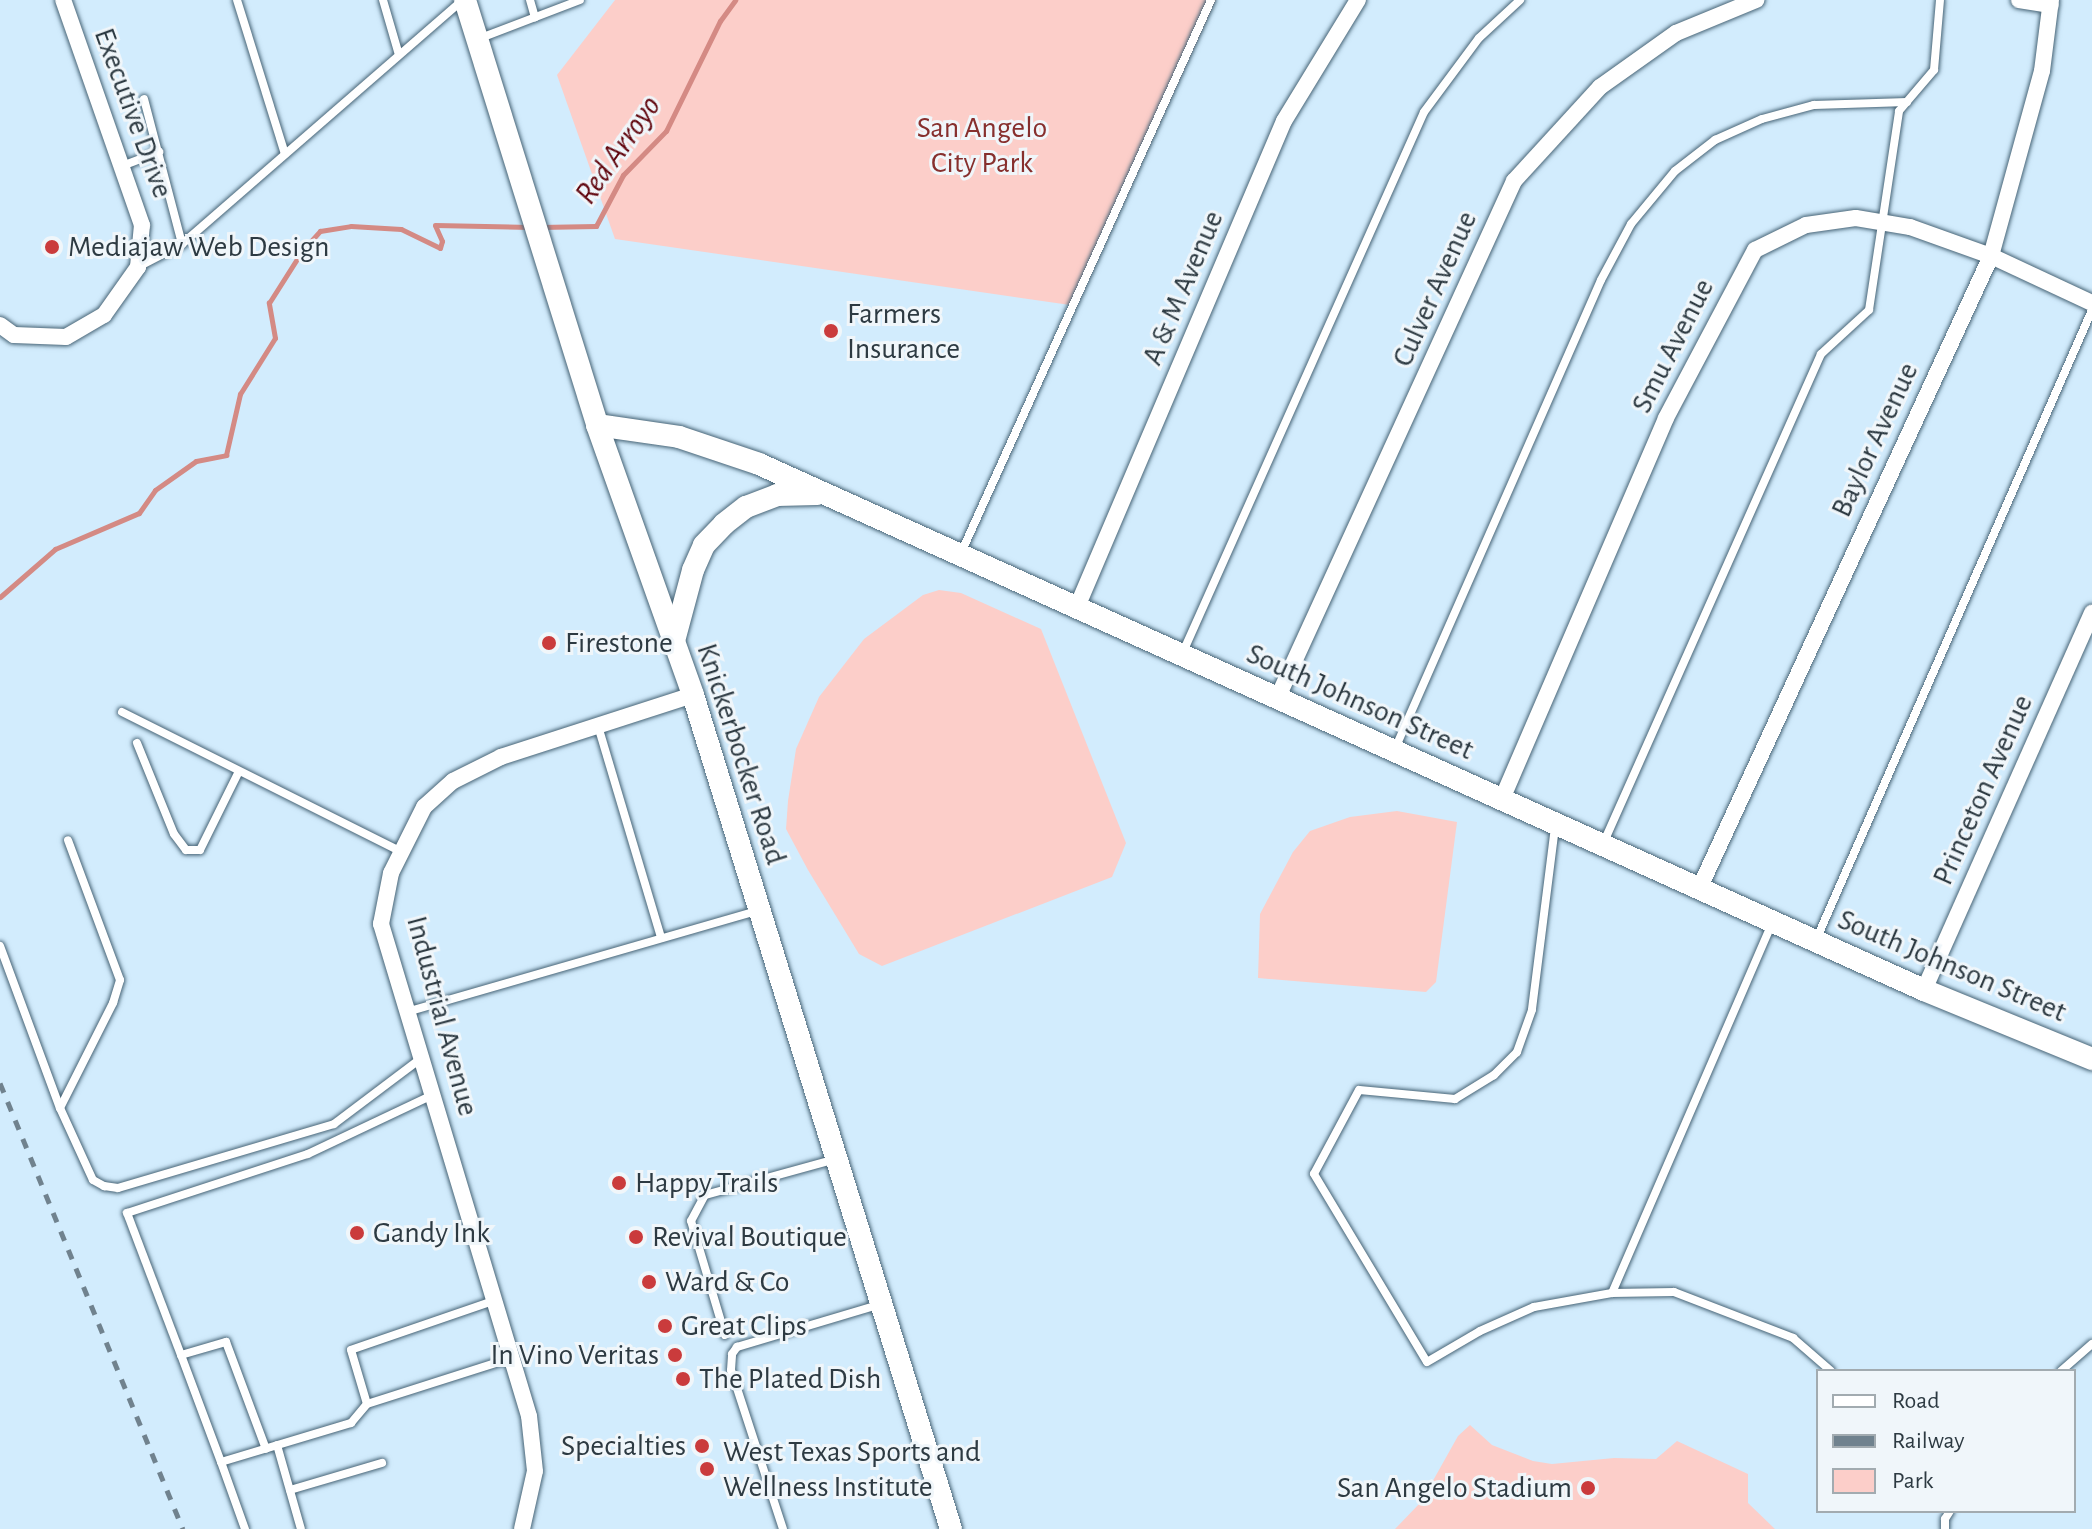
<!DOCTYPE html>
<style>
body{margin:0}
#map{position:relative;width:2092px;height:1529px;overflow:hidden;background:#d2ecfd;font-family:"Alegreya Sans",sans-serif}
div>[style]{position:absolute}
[style*='--x']{left:calc(var(--x)*1px);top:calc(var(--y)*1px);width:calc(var(--w)*1px);rotate:calc(var(--a)*1deg)}
.green>*{inset:0;background:#fccec9}
.stream>*{height:5px;margin:-2.5px;padding:0 2.5px;transform-origin:2.5px;border-radius:2.5px;background:#d48a84}
.roads{filter:drop-shadow(0 0 2px #476476) drop-shadow(0 0 2px #476476)}
.lane>*{height:8px;margin:-4px;padding:0 4px;transform-origin:4px;border-radius:4px;background:#fff}
.street>*{height:16px;margin:-8px;padding:0 8px;transform-origin:8px;border-radius:8px;background:#fff}
.secondary>*{height:22px;margin:-11px;padding:0 11px;transform-origin:11px;border-radius:11px;background:#fff}
.rail>*{height:5px;margin-top:-2.5px;transform-origin:0;background:repeating-linear-gradient(90deg,#70828e 0 10px,transparent 0 20px)}
.dots>*{width:22px;height:22px;translate:-50% -50%;box-sizing:border-box;border:4px solid #f0f6fa;border-radius:50%}
span{translate:-50% -50%;white-space:nowrap;text-align:center;line-height:1.15;-webkit-text-stroke:6px #f0f6fa;paint-order:stroke}
.street-label{font-size:30px;color:#2d3a42}
.park-label{font-size:30px;color:#872f2d}
.poi-label{font-size:30px;color:#2d3a42}
.left{translate:0 -50%;text-align:left}
.right{translate:-100% -50%;text-align:right}
.water-label{font-size:32px;color:#61060e;font-style:italic}
.legend{position:absolute;left:1816px;top:1369px;width:260px;height:144px;box-sizing:border-box;background:#f0f6fa;border:2px solid #a2abb0;margin:0;padding:10px 14px;list-style:none;font-size:24px;color:#2d3a42}
.legend li{display:flex;align-items:center;gap:16px;height:40px}
.legend b{width:40px;border:2px solid #a2abb0}
</style>
<div id="map">
<div class="green">
<div style="clip-path:polygon(615px 0,1216px 0,1077px 306px,615px 239px,557px 75px)"></div>
<div style="clip-path:polygon(939px 590px,961px 593px,1041px 629px,1126px 843px,1112px 877px,882px 966px,859px 954px,808px 870px,786px 829px,788px 801px,796px 749px,819px 697px,864px 639px,923px 595px)"></div>
<div style="clip-path:polygon(1397px 811px,1457px 822px,1436px 982px,1426px 992px,1258px 978px,1260px 914px,1293px 852px,1310px 831px,1350px 817px)"></div>
<div style="clip-path:polygon(1470px 1425px,1492px 1445px,1533px 1461px,1552px 1464px,1614px 1458px,1656px 1459px,1677px 1441px,1748px 1474px,1748px 1503px,1775px 1529px,1395px 1529px,1421px 1502px,1458px 1436px)"></div>
</div>
<div class="stream">
<div style="--x:540;--y:227;--w:56;--a:-1"></div>
<div style="--x:596;--y:226;--w:58;--a:-62.1"></div>
<div style="--x:623;--y:175;--w:62;--a:-45.7"></div>
<div style="--x:666;--y:131;--w:123;--a:-63.9"></div>
<div style="--x:720;--y:21;--w:26;--a:-54"></div>
<div style="--x:0;--y:597;--w:73;--a:-41.1"></div>
<div style="--x:55;--y:549;--w:91;--a:-23.2"></div>
<div style="--x:139;--y:513;--w:28;--a:-55"></div>
<div style="--x:155;--y:490;--w:50;--a:-35.3"></div>
<div style="--x:196;--y:461;--w:31;--a:-11"></div>
<div style="--x:226;--y:455;--w:63;--a:-77.1"></div>
<div style="--x:240;--y:394;--w:66;--a:-58"></div>
<div style="--x:275;--y:338;--w:36;--a:-100"></div>
<div style="--x:269;--y:303;--w:62;--a:-57.6"></div>
<div style="--x:302;--y:251;--w:27;--a:-48"></div>
<div style="--x:320;--y:231;--w:31;--a:-9"></div>
<div style="--x:351;--y:226;--w:50;--a:3.4"></div>
<div style="--x:401;--y:229;--w:43;--a:26"></div>
<div style="--x:440;--y:248;--w:7;--a:-74"></div>
<div style="--x:442;--y:241;--w:17;--a:-114"></div>
<div style="--x:435;--y:225;--w:95;--a:1.2"></div>
</div>
<div class="roads">
<div class="lane">
<div style="--x:237;--y:0;--w:161;--a:72.7"></div>
<div style="--x:383;--y:0;--w:57;--a:73.8"></div>
<div style="--x:530;--y:0;--w:18;--a:74"></div>
<div style="--x:478;--y:39;--w:109;--a:-20.9"></div>
<div style="--x:144;--y:99;--w:150;--a:75.3"></div>
<div style="--x:122;--y:166;--w:40;--a:-21"></div>
<div style="--x:138;--y:267;--w:50;--a:-27.6"></div>
<div style="--x:182;--y:244;--w:371;--a:-41"></div>
<div style="--x:961;--y:553;--w:607;--a:-65.67"></div>
<div style="--x:1183;--y:652;--w:591;--a:-65.95"></div>
<div style="--x:1424;--y:112;--w:92;--a:-53.4"></div>
<div style="--x:1479;--y:38;--w:56;--a:-42.8"></div>
<div style="--x:122;--y:712;--w:312;--a:26.6"></div>
<div style="--x:598;--y:726;--w:221;--a:73.4"></div>
<div style="--x:137;--y:743;--w:98;--a:67.9"></div>
<div style="--x:174;--y:834;--w:20;--a:53"></div>
<div style="--x:186;--y:850;--w:14;--a:0"></div>
<div style="--x:200;--y:850;--w:86;--a:-63.7"></div>
<div style="--x:1394;--y:751;--w:514;--a:-66.27"></div>
<div style="--x:1601;--y:280;--w:64;--a:-61.8"></div>
<div style="--x:1631;--y:224;--w:69;--a:-50.3"></div>
<div style="--x:1675;--y:171;--w:51;--a:-37.8"></div>
<div style="--x:1715;--y:140;--w:51;--a:-24.1"></div>
<div style="--x:1762;--y:119;--w:54;--a:-15.1"></div>
<div style="--x:1814;--y:105;--w:93;--a:-1.8"></div>
<div style="--x:1555;--y:827;--w:184;--a:97.2"></div>
<div style="--x:1532;--y:1010;--w:45;--a:109.7"></div>
<div style="--x:1517;--y:1052;--w:33;--a:135"></div>
<div style="--x:1494;--y:1075;--w:46;--a:148.4"></div>
<div style="--x:1455;--y:1099;--w:96;--a:-174.6"></div>
<div style="--x:1359;--y:1090;--w:95;--a:118.2"></div>
<div style="--x:1314;--y:1174;--w:219;--a:59"></div>
<div style="--x:1427;--y:1362;--w:61;--a:-30.3"></div>
<div style="--x:1480;--y:1331;--w:59;--a:-24"></div>
<div style="--x:1534;--y:1307;--w:79;--a:-10.2"></div>
<div style="--x:1612;--y:1293;--w:401;--a:-66.6"></div>
<div style="--x:1603;--y:844;--w:536;--a:-66.02"></div>
<div style="--x:1821;--y:354;--w:65;--a:-42.5"></div>
<div style="--x:1869;--y:310;--w:201;--a:-81.4"></div>
<div style="--x:1899;--y:111;--w:54;--a:-49.5"></div>
<div style="--x:1934;--y:70;--w:70;--a:-85.1"></div>
<div style="--x:1816;--y:940;--w:688;--a:-66.34"></div>
<div style="--x:0;--y:946;--w:173;--a:69.7"></div>
<div style="--x:60;--y:1108;--w:79;--a:65.4"></div>
<div style="--x:93;--y:1180;--w:13;--a:29"></div>
<div style="--x:104;--y:1186;--w:14;--a:8"></div>
<div style="--x:118;--y:1188;--w:225;--a:-16.5"></div>
<div style="--x:334;--y:1124;--w:111;--a:-37"></div>
<div style="--x:410;--y:1011;--w:363;--a:-16.1"></div>
<div style="--x:60;--y:1108;--w:118;--a:-63.2"></div>
<div style="--x:113;--y:1003;--w:24;--a:-73"></div>
<div style="--x:120;--y:980;--w:149;--a:-110.4"></div>
<div style="--x:1612;--y:1293;--w:62;--a:-0.9"></div>
<div style="--x:1674;--y:1292;--w:128;--a:21.1"></div>
<div style="--x:1793;--y:1338;--w:50;--a:41"></div>
<div style="--x:493;--y:1301;--w:150;--a:161"></div>
<div style="--x:351;--y:1350;--w:56;--a:73.5"></div>
<div style="--x:367;--y:1404;--w:151;--a:-17.7"></div>
<div style="--x:725;--y:1335;--w:119;--a:-106.6"></div>
<div style="--x:691;--y:1221;--w:30;--a:-62"></div>
<div style="--x:705;--y:1195;--w:136;--a:-15.4"></div>
<div style="--x:181;--y:1355;--w:152;--a:-110.8"></div>
<div style="--x:127;--y:1213;--w:190;--a:-18.1"></div>
<div style="--x:308;--y:1154;--w:137;--a:-25.4"></div>
<div style="--x:2061;--y:1371;--w:41;--a:-41.1"></div>
<div style="--x:277;--y:1445;--w:87;--a:74.1"></div>
<div style="--x:221;--y:1462;--w:114;--a:-110.5"></div>
<div style="--x:181;--y:1355;--w:47;--a:-16.1"></div>
<div style="--x:226;--y:1342;--w:114;--a:69.5"></div>
<div style="--x:290;--y:1490;--w:96;--a:-16.4"></div>
<div style="--x:245;--y:1529;--w:71;--a:-109.7"></div>
<div style="--x:221;--y:1462;--w:136;--a:-16.7"></div>
<div style="--x:351;--y:1423;--w:25;--a:-50"></div>
<div style="--x:783;--y:1529;--w:167;--a:-108.1"></div>
<div style="--x:731;--y:1370;--w:16;--a:-86"></div>
<div style="--x:732;--y:1354;--w:9;--a:-54"></div>
<div style="--x:737;--y:1347;--w:150;--a:-16.6"></div>
<div style="--x:1945;--y:1529;--w:10;--a:-90"></div>
<div style="--x:1945;--y:1519;--w:9;--a:-58"></div>
</div>
<div class="street">
<div style="--x:2019;--y:0;--w:32;--a:9"></div>
<div style="--x:0;--y:325;--w:17;--a:36"></div>
<div style="--x:14;--y:335;--w:52;--a:2.2"></div>
<div style="--x:66;--y:337;--w:44;--a:-30.1"></div>
<div style="--x:104;--y:315;--w:59;--a:-54.7"></div>
<div style="--x:138;--y:267;--w:42;--a:-84.6"></div>
<div style="--x:142;--y:225;--w:238;--a:-109.3"></div>
<div style="--x:1077;--y:607;--w:528;--a:-66.93"></div>
<div style="--x:1284;--y:121;--w:142;--a:-58.6"></div>
<div style="--x:1277;--y:699;--w:570;--a:-65.41"></div>
<div style="--x:1514;--y:181;--w:127;--a:-47.5"></div>
<div style="--x:1600;--y:87;--w:93;--a:-35.4"></div>
<div style="--x:1676;--y:33;--w:87;--a:-22.4"></div>
<div style="--x:1502;--y:799;--w:415;--a:-66.7"></div>
<div style="--x:1666;--y:418;--w:190;--a:-62.1"></div>
<div style="--x:1755;--y:250;--w:57;--a:-26.1"></div>
<div style="--x:1806;--y:225;--w:50;--a:-8"></div>
<div style="--x:1856;--y:218;--w:55;--a:9.5"></div>
<div style="--x:1910;--y:227;--w:86;--a:19.7"></div>
<div style="--x:1991;--y:256;--w:111;--a:25"></div>
<div style="--x:1700;--y:887;--w:695;--a:-65.24"></div>
<div style="--x:1991;--y:256;--w:192;--a:-74.6"></div>
<div style="--x:2042;--y:71;--w:72;--a:-82.8"></div>
<div style="--x:1924;--y:990;--w:413;--a:-66"></div>
<div style="--x:522;--y:1529;--w:59;--a:-77.4"></div>
<div style="--x:535;--y:1471;--w:55;--a:-96.2"></div>
<div style="--x:529;--y:1416;--w:514;--a:-106.74"></div>
<div style="--x:381;--y:924;--w:52;--a:-78.9"></div>
<div style="--x:391;--y:873;--w:74;--a:-63.4"></div>
<div style="--x:424;--y:807;--w:39;--a:-42"></div>
<div style="--x:453;--y:781;--w:54;--a:-26.6"></div>
<div style="--x:501;--y:757;--w:202;--a:-17.9"></div>
</div>
<div class="secondary">
<div style="--x:465;--y:0;--w:445;--a:72.7"></div>
<div style="--x:597;--y:425;--w:287;--a:70.4"></div>
<div style="--x:693;--y:695;--w:873;--a:72.81"></div>
<div style="--x:597;--y:425;--w:83;--a:8.3"></div>
<div style="--x:679;--y:437;--w:84;--a:18.6"></div>
<div style="--x:759;--y:464;--w:1278;--a:24.3"></div>
<div style="--x:1924;--y:990;--w:182;--a:22.3"></div>
<div style="--x:674;--y:641;--w:73;--a:-75"></div>
<div style="--x:693;--y:570;--w:27;--a:-66"></div>
<div style="--x:704;--y:545;--w:29;--a:-46"></div>
<div style="--x:724;--y:524;--w:28;--a:-38"></div>
<div style="--x:746;--y:507;--w:33;--a:-21"></div>
<div style="--x:777;--y:495;--w:40;--a:-1.4"></div>
</div>
</div>
<div class="rail">
<div style="--x:0;--y:1083;--w:482;--a:67.7"></div>
</div>
<div class="dots">
<div style="left:52px;top:247px;background:#ca3b3c"></div>
<div style="left:831px;top:331px;background:#ca3b3c"></div>
<div style="left:549px;top:643px;background:#ca3b3c"></div>
<div style="left:619px;top:1183px;background:#ca3b3c"></div>
<div style="left:357px;top:1233px;background:#ca3b3c"></div>
<div style="left:636px;top:1237px;background:#ca3b3c"></div>
<div style="left:649px;top:1282px;background:#ca3b3c"></div>
<div style="left:665px;top:1326px;background:#ca3b3c"></div>
<div style="left:675px;top:1355px;background:#ca3b3c"></div>
<div style="left:683px;top:1379px;background:#ca3b3c"></div>
<div style="left:702px;top:1446px;background:#ca3b3c"></div>
<div style="left:707px;top:1469px;background:#ca3b3c"></div>
<div style="left:1588px;top:1488px;background:#ca3b3c"></div>
</div>
<div class="street-label">
<span style="left:133px;top:113px;rotate:70deg">Executive Drive</span>
<span style="left:1183px;top:288px;rotate:-67deg">A &amp; M Avenue</span>
<span style="left:1435px;top:289px;rotate:-66deg">Culver Avenue</span>
<span style="left:1673px;top:346px;rotate:-63deg">Smu Avenue</span>
<span style="left:1875px;top:440px;rotate:-65deg">Baylor Avenue</span>
<span style="left:1360px;top:702px;rotate:24deg">South Johnson Street</span>
<span style="left:741px;top:754px;rotate:72deg">Knickerbocker Road</span>
<span style="left:1983px;top:790px;rotate:-66deg">Princeton Avenue</span>
<span style="left:1952px;top:966px;rotate:23deg">South Johnson Street</span>
<span style="left:442px;top:1016px;rotate:75deg">Industrial Avenue</span>
</div>
<div class="park-label">
<span style="left:982px;top:145px">San Angelo<br>City Park</span>
</div>
<div class="poi-label">
<span class="left" style="left:68px;top:247px">Mediajaw Web Design</span>
<span class="left" style="left:847px;top:331px">Farmers<br>Insurance</span>
<span class="left" style="left:565px;top:643px">Firestone</span>
<span class="left" style="left:635px;top:1183px">Happy Trails</span>
<span class="left" style="left:373px;top:1233px">Gandy Ink</span>
<span class="left" style="left:652px;top:1237px">Revival Boutique</span>
<span class="left" style="left:665px;top:1282px">Ward &amp; Co</span>
<span class="left" style="left:681px;top:1326px">Great Clips</span>
<span class="right" style="left:659px;top:1355px">In Vino Veritas</span>
<span class="left" style="left:699px;top:1379px">The Plated Dish</span>
<span class="right" style="left:686px;top:1446px">Specialties</span>
<span class="left" style="left:723px;top:1469px">West Texas Sports and<br>Wellness Institute</span>
<span class="right" style="left:1572px;top:1488px">San Angelo Stadium</span>
</div>
<div class="water-label">
<span style="left:618px;top:150px;rotate:-55deg">Red Arroyo</span>
</div>
<ul class="legend">
<li><b style="height:10px;background:#fff"></b>Road</li>
<li><b style="height:10px;background:#70828e"></b>Railway</li>
<li><b style="height:22px;background:#fccec9"></b>Park</li>
</ul>
</div>
